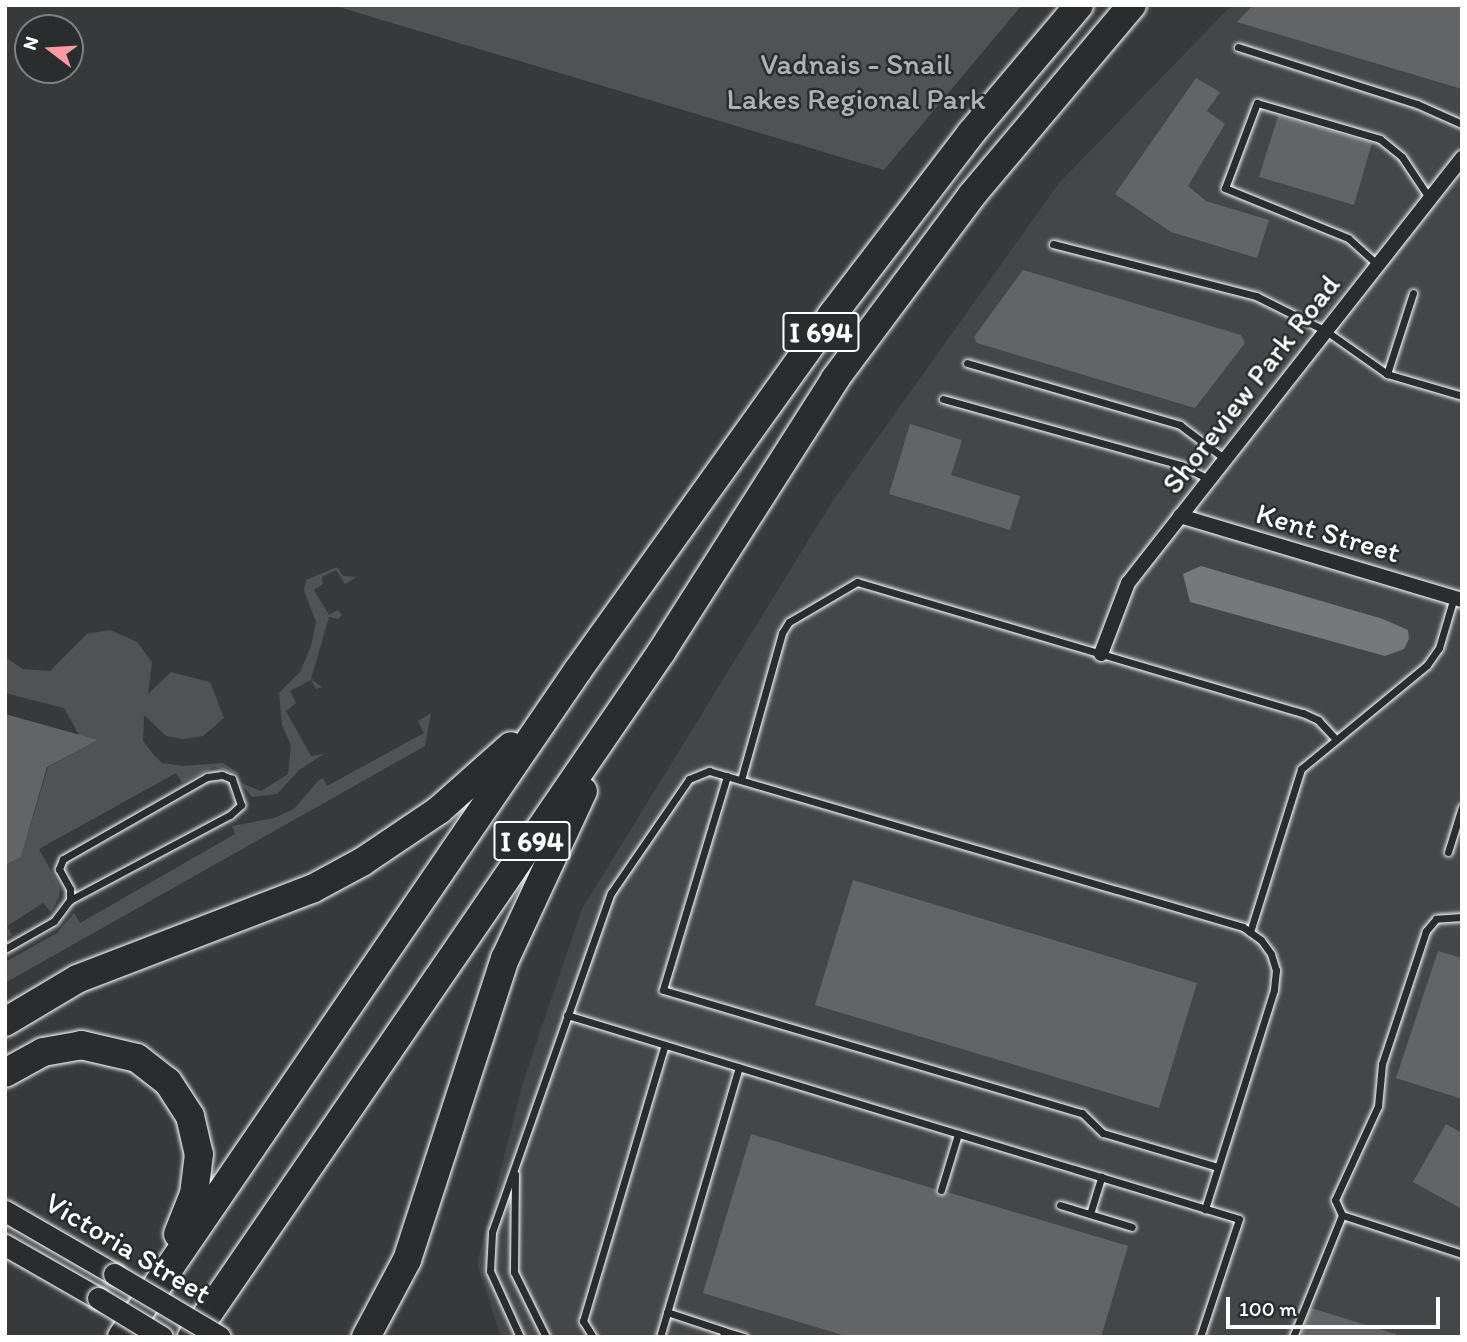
<!DOCTYPE html>
<style>
body{margin:0}
#map{position:relative;width:1467px;height:1342px;overflow:hidden;background:#373a3b;font-family:Itim,sans-serif}
div>[style]{position:absolute}
[style*='--x']{left:calc(var(--x)*1px);top:calc(var(--y)*1px);width:calc(var(--w)*1px);rotate:calc(var(--a)*1deg)}
.built>*{inset:0;background:#444748}
.green>*{inset:0;background:#505354}
.water>*{inset:0;background:#767879}
.building>*{inset:0;background:#636465}
.roads{filter:drop-shadow(0 0 2px #fff) drop-shadow(0 0 2px #fff)}
.lane>*{height:7px;margin:-3.5px;padding:0 3.5px;transform-origin:3.5px;border-radius:3.5px;background:#2a2d2e}
.street>*{height:14px;margin:-7px;padding:0 7px;transform-origin:7px;border-radius:7px;background:#2a2d2e}
.secondary>*{height:21px;margin:-10.5px;padding:0 10.5px;transform-origin:10.5px;border-radius:10.5px;background:#2a2d2e}
.highway>*{height:28px;margin:-14px;padding:0 14px;transform-origin:14px;border-radius:14px;background:#2a2d2e}
.bridges{filter:drop-shadow(0 0 2px #fff) drop-shadow(0 0 2px #fff)}
.secondary-bridge>*{height:21px;margin:-10.5px;padding:0 10.5px;transform-origin:10.5px;border-radius:10.5px;background:#2a2d2e}
span{translate:-50% -50%;white-space:nowrap;text-align:center;line-height:1.15;-webkit-text-stroke:5px #2a2d2e;paint-order:stroke}
.shield-label span{padding:2px 5px;background:#2a2d2e;border:2px solid;border-radius:5px;-webkit-text-stroke-width:0}
.shield-label{font-size:28px;color:#fff;font-weight:700}
.park-label{font-size:30px;color:#b0b2b2}
.street-label{font-size:30px;color:#fff}
.frame{position:absolute;inset:0;border:7px solid #fff;pointer-events:none}
.north{position:absolute;left:14px;top:14px;width:70px;height:70px;box-sizing:border-box;background:#2a2d2e;border:2px solid #7f8182;border-radius:50%;rotate:287deg;font-size:19px;font-weight:700;line-height:28px;text-align:center;color:#fff}
.north::after{content:'';display:block;margin:auto;width:24px;height:32px;background:#ff9aa2;clip-path:polygon(50% 0,100% 100%,50% 72%,0 100%)}
.scale{position:absolute;left:1226px;top:1297px;width:214px;height:32px;box-sizing:border-box;border:4px solid #fff;border-top:0;padding-left:9px;font-size:21px;line-height:24px;white-space:nowrap;color:#fff;-webkit-text-stroke:5px #2a2d2e;paint-order:stroke}
</style>
<div id="map">
<div class="built">
<div style="clip-path:polygon(1232px 5px,1462px 5px,1462px 1337px,501px 1337px,477px 1264px,523px 1082px,582px 909px,832px 502px,1059px 183px)"></div>
</div>
<div class="green">
<div style="clip-path:polygon(332px 5px,1022px 5px,884px 170px)"></div>
<div style="clip-path:polygon(337px 567px,343px 576px,357px 577px,345px 584px,336px 570px,322px 577px,323px 584px,314px 590px,329px 615px,338px 610px,342px 615px,338px 619px,329px 617px,311px 679px,322px 687px,316px 689px,311px 680px,290px 691px,296px 703px,286px 711px,311px 756px,324px 754px,299px 770px,277px 794px,252px 797px,241px 783px,261px 791px,288px 774px,291px 745px,282px 725px,279px 693px,300px 672px,311px 646px,316px 622px,304px 590px,306px 580px)"></div>
<div style="clip-path:polygon(110px 630px,137px 642px,152px 662px,148px 694px,171px 672px,210px 682px,224px 718px,203px 736px,183px 739px,166px 736px,144px 715px,143px 741px,153px 754px,162px 763px,183px 766px,223px 763px,240px 774px,214px 767px,182px 783px,176px 773px,39px 849px,60px 887px,59px 897px,51px 912px,43px 903px,7px 926px,12px 935px,5px 939px,5px 865px,21px 857px,48px 767px,98px 740px,79px 735px,64px 708px,5px 693px,5px 657px,23px 669px,50px 671px,87px 634px)"></div>
<div style="clip-path:polygon(431px 713px,425px 746px,5px 983px,5px 962px,57px 933px,74px 913px,80px 923px,235px 834px,232px 826px,274px 818px,294px 809px,318px 781px,323px 778px,327px 786px,424px 733px,418px 721px)"></div>
</div>
<div class="water">
<div style="clip-path:polygon(1201px 566px,1383px 619px,1408px 630px,1409px 639px,1404px 649px,1385px 656px,1190px 602px,1183px 574px)"></div>
</div>
<div class="building">
<div style="clip-path:polygon(1253px 5px,1462px 5px,1462px 89px,1237px 22px)"></div>
<div style="clip-path:polygon(1196px 78px,1220px 92px,1207px 111px,1225px 124px,1188px 186px,1206px 201px,1269px 220px,1257px 258px,1171px 232px,1115px 194px)"></div>
<div style="clip-path:polygon(1278px 116px,1372px 143px,1354px 205px,1259px 177px)"></div>
<div style="clip-path:polygon(1023px 270px,1241px 335px,1245px 343px,1195px 408px,977px 343px,974px 337px)"></div>
<div style="clip-path:polygon(910px 424px,962px 440px,951px 475px,1020px 496px,1010px 530px,889px 494px)"></div>
<div style="clip-path:polygon(5px 714px,98px 740px,47px 767px,21px 857px,5px 865px)"></div>
<div style="clip-path:polygon(853px 880px,1197px 983px,1159px 1108px,815px 1005px)"></div>
<div style="clip-path:polygon(1438px 951px,1462px 958px,1462px 1099px,1396px 1078px)"></div>
<div style="clip-path:polygon(1446px 1124px,1462px 1133px,1462px 1209px,1413px 1182px)"></div>
<div style="clip-path:polygon(751px 1134px,935px 1189px,939px 1196px,947px 1192px,1128px 1246px,1101px 1337px,849px 1337px,703px 1293px)"></div>
<div style="clip-path:polygon(1311px 1308px,1396px 1334px,1396px 1337px,1300px 1337px)"></div>
</div>
<div class="roads">
<div class="lane">
<div style="--x:1238;--y:47;--w:188;--a:17.7"></div>
<div style="--x:1417;--y:104;--w:49;--a:24"></div>
<div style="--x:1053;--y:244;--w:210;--a:14.4"></div>
<div style="--x:1256;--y:296;--w:78;--a:26.6"></div>
<div style="--x:1326;--y:331;--w:75;--a:35.2"></div>
<div style="--x:1387;--y:374;--w:78;--a:16.3"></div>
<div style="--x:1378;--y:265;--w:40;--a:-138"></div>
<div style="--x:1348;--y:238;--w:133;--a:-157.9"></div>
<div style="--x:1225;--y:188;--w:91;--a:-69.4"></div>
<div style="--x:1257;--y:103;--w:128;--a:16.3"></div>
<div style="--x:1380;--y:139;--w:28;--a:39"></div>
<div style="--x:1402;--y:157;--w:50;--a:56.3"></div>
<div style="--x:967;--y:363;--w:222;--a:16.2"></div>
<div style="--x:1180;--y:425;--w:56;--a:37.1"></div>
<div style="--x:1387;--y:374;--w:85;--a:-72.2"></div>
<div style="--x:943;--y:399;--w:247;--a:15.5"></div>
<div style="--x:1181;--y:465;--w:31;--a:27"></div>
<div style="--x:727;--y:776;--w:223;--a:106.7"></div>
<div style="--x:663;--y:990;--w:437;--a:16.4"></div>
<div style="--x:1082;--y:1113;--w:29;--a:44"></div>
<div style="--x:1103;--y:1133;--w:120;--a:16.5"></div>
<div style="--x:741;--y:780;--w:153;--a:-74.4"></div>
<div style="--x:782;--y:633;--w:13;--a:-58"></div>
<div style="--x:789;--y:622;--w:79;--a:-30.5"></div>
<div style="--x:857;--y:582;--w:465;--a:16.4"></div>
<div style="--x:1303;--y:713;--w:17;--a:25"></div>
<div style="--x:1318;--y:720;--w:26;--a:47"></div>
<div style="--x:1448;--y:852;--w:47;--a:-72.7"></div>
<div style="--x:1462;--y:917;--w:26;--a:176"></div>
<div style="--x:1436;--y:919;--w:16;--a:130"></div>
<div style="--x:1426;--y:931;--w:140;--a:108.3"></div>
<div style="--x:1382;--y:1064;--w:42;--a:95.4"></div>
<div style="--x:1378;--y:1106;--w:103;--a:114.6"></div>
<div style="--x:1335;--y:1200;--w:17;--a:65"></div>
<div style="--x:1342;--y:1215;--w:126;--a:18"></div>
<div style="--x:1250;--y:932;--w:171;--a:-72.6"></div>
<div style="--x:1301;--y:769;--w:163;--a:-39.5"></div>
<div style="--x:1427;--y:665;--w:21;--a:-55"></div>
<div style="--x:1439;--y:648;--w:53;--a:-73.6"></div>
<div style="--x:5;--y:949;--w:56;--a:-29.7"></div>
<div style="--x:54;--y:921;--w:26;--a:-53"></div>
<div style="--x:70;--y:900;--w:181;--a:-28"></div>
<div style="--x:230;--y:815;--w:15;--a:-42"></div>
<div style="--x:241;--y:805;--w:28;--a:-109"></div>
<div style="--x:232;--y:779;--w:11;--a:-158"></div>
<div style="--x:222;--y:775;--w:15;--a:172"></div>
<div style="--x:207;--y:777;--w:166;--a:150.3"></div>
<div style="--x:63;--y:859;--w:11;--a:112"></div>
<div style="--x:59;--y:869;--w:23;--a:61"></div>
<div style="--x:70;--y:889;--w:11;--a:90"></div>
<div style="--x:567;--y:1015;--w:702;--a:16.89"></div>
<div style="--x:1239;--y:1219;--w:124;--a:108.3"></div>
<div style="--x:515;--y:1174;--w:98;--a:90.6"></div>
<div style="--x:514;--y:1272;--w:72;--a:63.8"></div>
<div style="--x:941;--y:1190;--w:59;--a:-73.1"></div>
<div style="--x:1060;--y:1205;--w:75;--a:17"></div>
<div style="--x:1090;--y:1214;--w:39;--a:-73"></div>
<div style="--x:667;--y:1312;--w:60;--a:18.4"></div>
<div style="--x:520;--y:1337;--w:72;--a:-114.4"></div>
<div style="--x:490;--y:1271;--w:39;--a:-87"></div>
<div style="--x:492;--y:1232;--w:359;--a:-70.7"></div>
<div style="--x:611;--y:893;--w:138;--a:-55.6"></div>
<div style="--x:689;--y:779;--w:22;--a:-22"></div>
<div style="--x:709;--y:771;--w:556;--a:16.28"></div>
<div style="--x:1243;--y:927;--w:22;--a:36"></div>
<div style="--x:1261;--y:940;--w:17;--a:54"></div>
<div style="--x:1271;--y:954;--w:17;--a:73"></div>
<div style="--x:1276;--y:970;--w:20;--a:96"></div>
<div style="--x:1274;--y:990;--w:230;--a:107.5"></div>
<div style="--x:593;--y:1337;--w:19;--a:-122"></div>
<div style="--x:583;--y:1321;--w:288;--a:-73.5"></div>
<div style="--x:660;--y:1337;--w:281;--a:-73.7"></div>
<div style="--x:723;--y:1337;--w:6;--a:-81"></div>
<div style="--x:724;--y:1331;--w:21;--a:17"></div>
<div style="--x:1293;--y:1337;--w:131;--a:-68.1"></div>
</div>
<div class="street">
<div style="--x:1180;--y:516;--w:294;--a:16.6"></div>
<div style="--x:1101;--y:654;--w:76;--a:-69.2"></div>
<div style="--x:1128;--y:583;--w:541;--a:-51.84"></div>
</div>
<div class="secondary">
<div style="--x:5;--y:1211;--w:126;--a:30"></div>
<div style="--x:5;--y:1245;--w:107;--a:29.7"></div>
</div>
<div class="highway">
<div style="--x:5;--y:1022;--w:84;--a:-30.8"></div>
<div style="--x:77;--y:979;--w:252;--a:-21"></div>
<div style="--x:312;--y:889;--w:57;--a:-28.4"></div>
<div style="--x:362;--y:862;--w:93;--a:-34"></div>
<div style="--x:439;--y:810;--w:96;--a:-41.6"></div>
<div style="--x:5;--y:1073;--w:43;--a:-28.9"></div>
<div style="--x:43;--y:1052;--w:39;--a:-10"></div>
<div style="--x:81;--y:1045;--w:57;--a:13.1"></div>
<div style="--x:137;--y:1058;--w:39;--a:38"></div>
<div style="--x:168;--y:1082;--w:40;--a:57.1"></div>
<div style="--x:190;--y:1116;--w:39;--a:77"></div>
<div style="--x:199;--y:1154;--w:40;--a:97.1"></div>
<div style="--x:194;--y:1194;--w:43;--a:111.8"></div>
<div style="--x:122;--y:1337;--w:808;--a:-55.64"></div>
<div style="--x:578;--y:670;--w:437;--a:-54.4"></div>
<div style="--x:832;--y:315;--w:229;--a:-52.6"></div>
<div style="--x:971;--y:133;--w:167;--a:-49.8"></div>
<div style="--x:192;--y:1337;--w:832;--a:-55.58"></div>
<div style="--x:662;--y:651;--w:322;--a:-57.5"></div>
<div style="--x:835;--y:379;--w:229;--a:-53.3"></div>
<div style="--x:972;--y:195;--w:248;--a:-49.9"></div>
<div style="--x:366;--y:1337;--w:87;--a:-62"></div>
<div style="--x:407;--y:1260;--w:317;--a:-72"></div>
<div style="--x:505;--y:959;--w:185;--a:-65.1"></div>
</div>
</div>
<div class="bridges">
<div class="secondary-bridge">
<div style="--x:114;--y:1274;--w:123;--a:30.7"></div>
<div style="--x:98;--y:1298;--w:75;--a:31.4"></div>
</div>
</div>
<div class="shield-label">
<span style="left:821px;top:332px">I 694</span>
<span style="left:532px;top:841px">I 694</span>
</div>
<div class="park-label">
<span style="left:856px;top:81px">Vadnais - Snail<br>Lakes Regional Park</span>
</div>
<div class="street-label">
<span style="left:1251px;top:384px;rotate:-52deg">Shoreview Park Road</span>
<span style="left:1328px;top:533px;rotate:16deg">Kent Street</span>
<span style="left:128px;top:1248px;rotate:31deg">Victoria Street</span>
</div>
<div class="frame"></div>
<div class="north">N</div>
<div class="scale">100 m</div>
</div>
